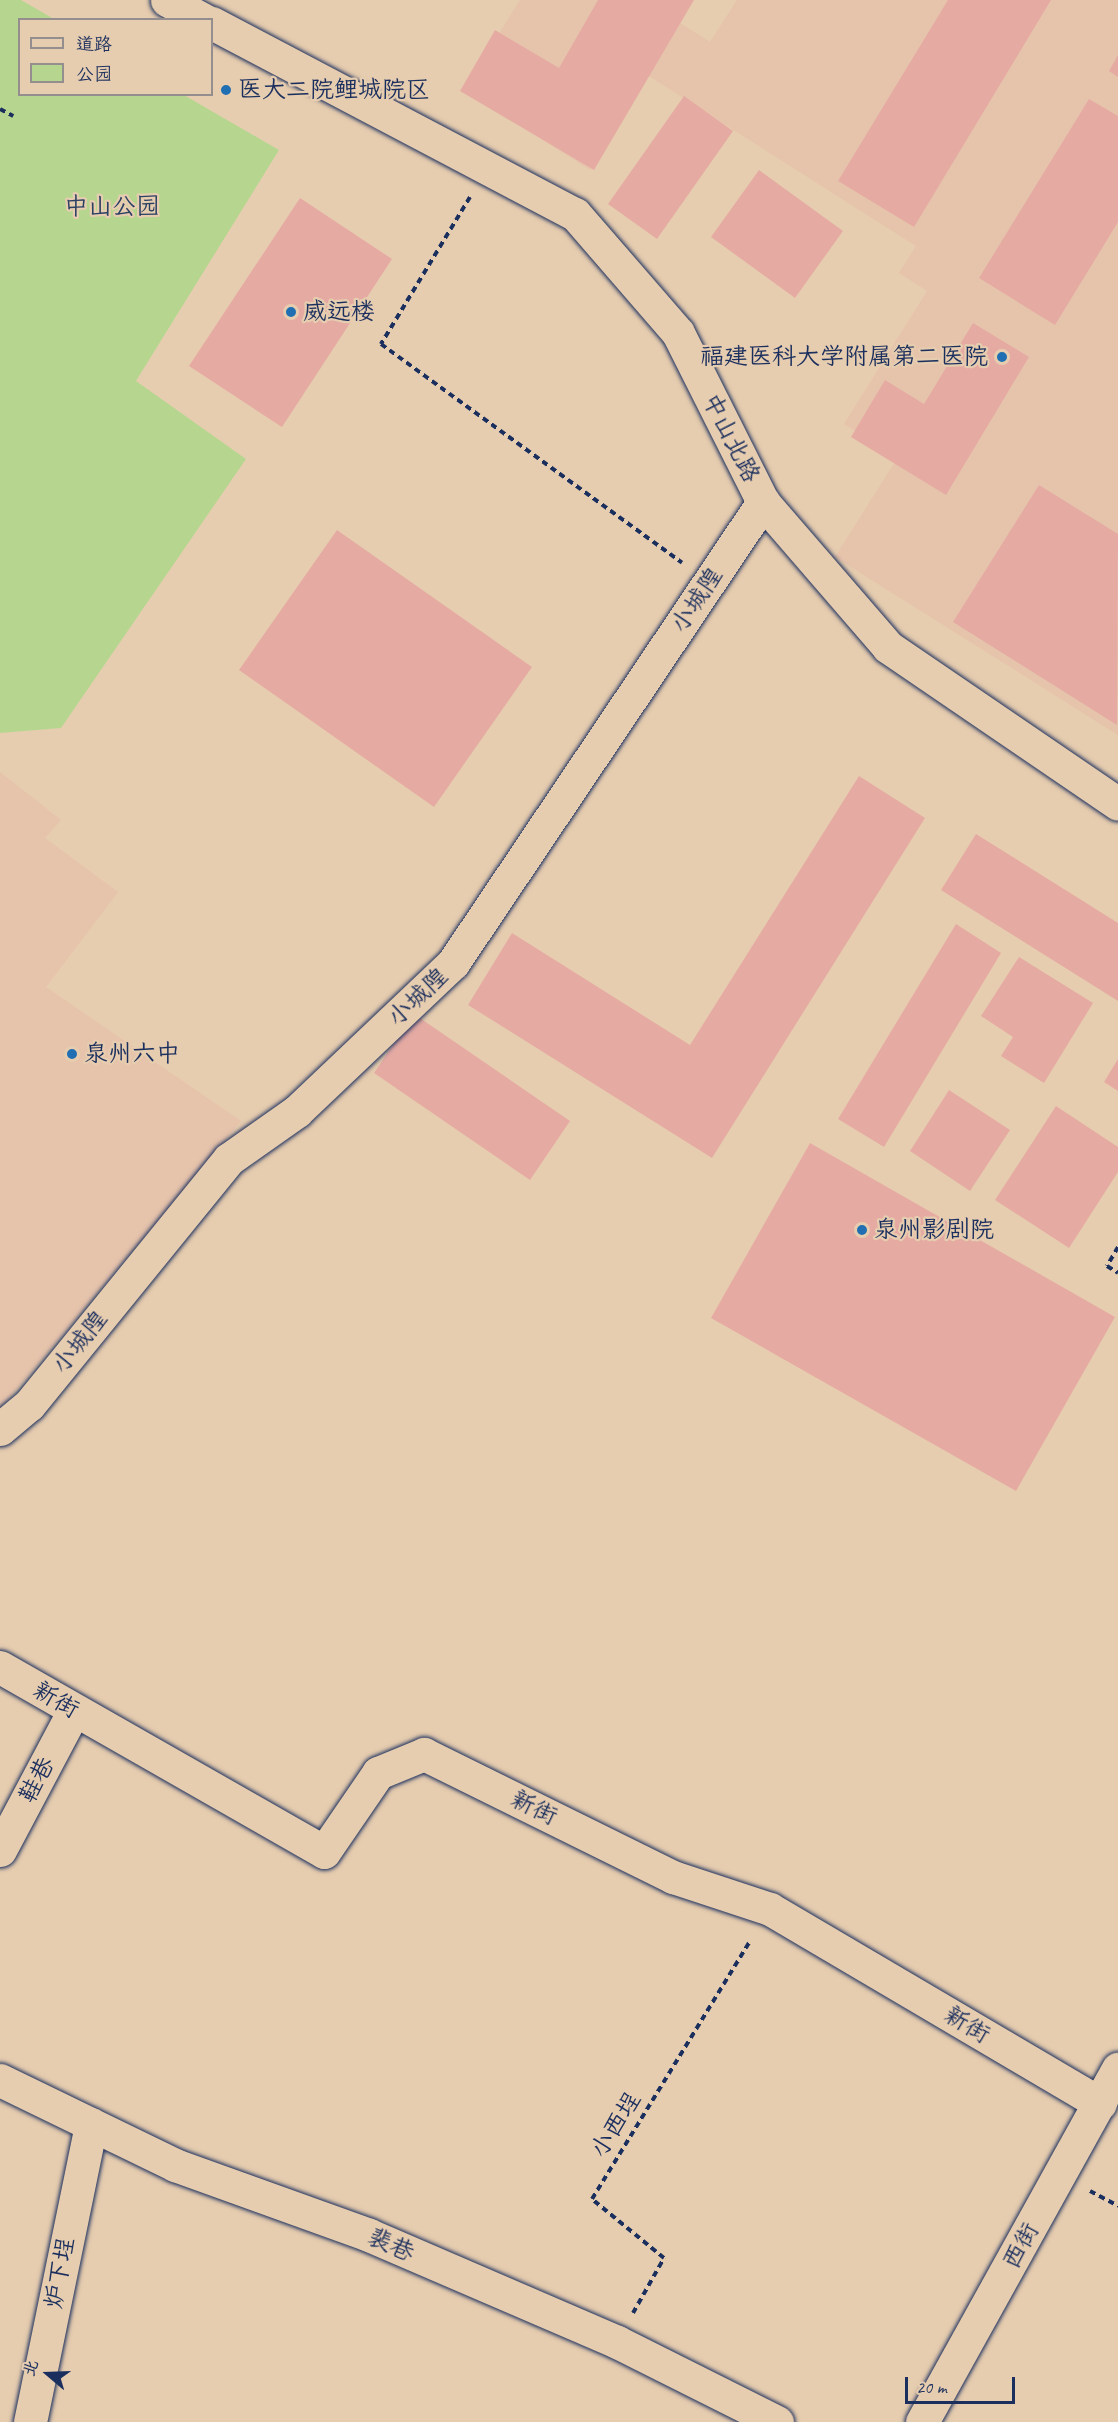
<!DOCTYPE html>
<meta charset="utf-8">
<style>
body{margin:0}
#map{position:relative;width:1118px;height:2422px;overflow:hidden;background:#e7cdaf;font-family:Caveat,"LXGW WenKai TC",sans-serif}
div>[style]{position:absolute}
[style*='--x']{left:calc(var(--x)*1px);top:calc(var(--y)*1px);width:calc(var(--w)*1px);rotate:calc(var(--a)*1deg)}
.built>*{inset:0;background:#e6c3ab}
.green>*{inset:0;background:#b6d690}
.building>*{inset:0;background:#e5aba3}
.path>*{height:4px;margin-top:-2px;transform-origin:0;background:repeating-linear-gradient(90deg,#1b2f5e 0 6px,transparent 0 10.5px)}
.roads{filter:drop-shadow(0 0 2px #1b2f5e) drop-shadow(0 0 2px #1b2f5e)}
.minor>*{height:33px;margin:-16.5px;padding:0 16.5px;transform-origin:16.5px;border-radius:16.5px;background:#e7cdaf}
.dots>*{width:16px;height:16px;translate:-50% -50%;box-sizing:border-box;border:3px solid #e7cdaf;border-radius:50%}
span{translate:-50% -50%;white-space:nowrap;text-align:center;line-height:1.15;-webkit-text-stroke:4.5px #e7cdaf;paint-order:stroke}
.poi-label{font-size:24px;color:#1b2f5e}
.left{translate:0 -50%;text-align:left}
.right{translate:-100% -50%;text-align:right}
.park-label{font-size:24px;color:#2a4063}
.street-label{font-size:24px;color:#1b2f5e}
.legend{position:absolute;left:18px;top:18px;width:195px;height:78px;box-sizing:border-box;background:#e7cdaf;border:2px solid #958e8f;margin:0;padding:8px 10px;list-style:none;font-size:18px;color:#1b2f5e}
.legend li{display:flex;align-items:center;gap:12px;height:30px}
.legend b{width:30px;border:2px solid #958e8f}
.north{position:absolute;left:18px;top:2344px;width:60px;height:60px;-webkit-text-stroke:4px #e7cdaf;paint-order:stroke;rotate:289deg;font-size:16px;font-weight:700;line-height:24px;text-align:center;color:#1b2f5e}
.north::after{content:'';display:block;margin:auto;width:21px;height:27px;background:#1b2f5e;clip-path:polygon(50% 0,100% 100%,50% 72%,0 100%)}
.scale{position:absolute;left:905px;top:2377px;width:110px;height:27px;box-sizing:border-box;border:3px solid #1b2f5e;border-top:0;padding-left:8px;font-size:18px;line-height:21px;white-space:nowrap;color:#1b2f5e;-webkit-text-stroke:4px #e7cdaf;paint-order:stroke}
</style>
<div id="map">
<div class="built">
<div style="clip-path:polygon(520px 0,644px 0,710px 42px,737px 0,1118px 0,1118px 735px,835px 557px,898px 457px,844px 424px,927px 291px,899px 273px,916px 246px,649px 76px,590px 170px,464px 90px)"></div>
<div style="clip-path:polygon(0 772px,61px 820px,45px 838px,118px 892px,46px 987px,241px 1121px,0 1409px)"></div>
</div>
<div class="green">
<div style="clip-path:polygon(0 0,21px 0,54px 19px,20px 20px,20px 94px,184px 95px,279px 150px,136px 381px,246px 459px,61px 728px,0 733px)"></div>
</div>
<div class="building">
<div style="clip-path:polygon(598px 0,694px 0,594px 170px,460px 91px,495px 30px,559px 68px)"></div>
<div style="clip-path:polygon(948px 0,1051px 0,914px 227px,838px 181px)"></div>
<div style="clip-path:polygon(1118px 55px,1118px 77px,1109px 71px)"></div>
<div style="clip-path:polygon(684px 96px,733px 131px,657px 239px,608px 204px)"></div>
<div style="clip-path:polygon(1089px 99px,1118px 116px,1118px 222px,1055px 325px,979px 278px)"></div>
<div style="clip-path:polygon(759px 170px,843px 231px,795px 298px,711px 237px)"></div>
<div style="clip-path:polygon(300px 198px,392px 259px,282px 427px,189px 366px)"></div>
<div style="clip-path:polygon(973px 323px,1029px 357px,946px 495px,851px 437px,885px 380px,924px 404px)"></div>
<div style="clip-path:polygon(1039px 485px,1118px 534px,1117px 725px,953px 622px)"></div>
<div style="clip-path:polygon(337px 530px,532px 667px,434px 807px,239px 670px)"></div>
<div style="clip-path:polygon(859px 776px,925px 818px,712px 1158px,468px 1005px,512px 933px,690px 1045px)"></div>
<div style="clip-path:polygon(976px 834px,1118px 923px,1118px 1001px,941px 890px)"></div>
<div style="clip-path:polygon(956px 924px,1001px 953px,884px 1147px,838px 1119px)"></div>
<div style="clip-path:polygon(1019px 957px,1093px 1003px,1044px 1083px,1001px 1056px,1013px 1037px,981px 1016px)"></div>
<div style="clip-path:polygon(414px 1014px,570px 1121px,530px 1180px,374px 1073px)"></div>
<div style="clip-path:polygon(1118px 1059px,1118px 1091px,1104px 1082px)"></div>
<div style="clip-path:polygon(949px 1090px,1010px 1130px,970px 1191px,910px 1151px)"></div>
<div style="clip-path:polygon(1056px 1106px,1118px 1147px,1118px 1172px,1069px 1248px,995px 1200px)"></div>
<div style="clip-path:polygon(810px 1143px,1115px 1317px,1016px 1491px,711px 1318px)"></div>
</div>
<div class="path">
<div style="--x:0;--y:109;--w:15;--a:28"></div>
<div style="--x:470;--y:197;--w:172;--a:121.2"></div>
<div style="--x:381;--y:344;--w:372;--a:36"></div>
<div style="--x:1118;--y:1247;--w:22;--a:120"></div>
<div style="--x:1107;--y:1266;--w:13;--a:32"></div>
<div style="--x:1090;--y:2191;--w:32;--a:28"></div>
<div style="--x:633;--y:2313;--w:63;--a:-60.6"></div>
<div style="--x:664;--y:2258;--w:93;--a:-140.7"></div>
<div style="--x:592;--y:2199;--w:304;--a:-58.5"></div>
</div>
<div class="roads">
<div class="minor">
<div style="--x:167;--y:0;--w:42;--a:28.4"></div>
<div style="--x:212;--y:23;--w:410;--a:27.8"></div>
<div style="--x:575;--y:214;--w:157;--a:49.1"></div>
<div style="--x:678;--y:333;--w:189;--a:63.3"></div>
<div style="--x:763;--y:502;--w:191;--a:49.2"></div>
<div style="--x:888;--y:647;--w:278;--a:34.3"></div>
<div style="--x:0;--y:1429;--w:38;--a:-40"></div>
<div style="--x:29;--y:1405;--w:317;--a:-50.9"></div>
<div style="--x:229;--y:1159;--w:83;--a:-35.2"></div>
<div style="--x:297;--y:1111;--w:215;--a:-43.5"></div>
<div style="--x:453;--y:963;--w:556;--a:-56.08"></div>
<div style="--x:0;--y:1667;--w:373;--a:29.7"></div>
<div style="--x:324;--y:1852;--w:96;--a:-55.6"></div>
<div style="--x:378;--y:1773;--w:50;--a:-22.4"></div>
<div style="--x:424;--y:1754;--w:278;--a:26.3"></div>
<div style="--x:673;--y:1877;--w:102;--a:18.3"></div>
<div style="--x:770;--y:1909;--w:383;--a:30.5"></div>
<div style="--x:0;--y:1850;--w:158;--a:-62.1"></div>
<div style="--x:0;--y:2080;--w:195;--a:25.9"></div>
<div style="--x:175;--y:2165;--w:206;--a:19.8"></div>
<div style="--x:369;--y:2235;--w:270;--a:23.3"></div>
<div style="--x:617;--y:2342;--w:179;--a:26.6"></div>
<div style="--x:30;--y:2422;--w:304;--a:-78.4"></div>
<div style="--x:922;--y:2422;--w:404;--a:-61"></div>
</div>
</div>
<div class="dots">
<div style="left:226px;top:90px;background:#1f6fb2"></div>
<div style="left:291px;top:312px;background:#1f6fb2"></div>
<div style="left:1002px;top:357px;background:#1f6fb2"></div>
<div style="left:72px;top:1054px;background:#1f6fb2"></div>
<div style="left:862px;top:1230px;background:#1f6fb2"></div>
</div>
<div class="poi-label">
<span class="left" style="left:238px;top:90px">医大二院鲤城院区</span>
<span class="left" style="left:303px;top:312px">威远楼</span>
<span class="right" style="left:988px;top:357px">福建医科大学附属第二医院</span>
<span class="left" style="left:84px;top:1054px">泉州六中</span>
<span class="left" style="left:874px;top:1230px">泉州影剧院</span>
</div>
<div class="park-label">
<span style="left:112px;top:207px">中山公园</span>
</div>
<div class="street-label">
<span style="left:731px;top:438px;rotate:63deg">中山北路</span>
<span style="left:697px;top:600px;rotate:-56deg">小城隍</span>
<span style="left:418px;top:997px;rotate:-43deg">小城隍</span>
<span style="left:80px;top:1342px;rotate:-51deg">小城隍</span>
<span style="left:56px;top:1700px;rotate:30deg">新街</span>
<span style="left:37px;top:1780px;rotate:-62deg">鞋巷</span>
<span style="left:534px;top:1808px;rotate:26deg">新街</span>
<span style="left:967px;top:2025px;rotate:31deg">新街</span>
<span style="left:616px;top:2125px;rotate:-58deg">小西埕</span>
<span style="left:391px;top:2245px;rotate:23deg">裴巷</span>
<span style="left:1021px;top:2246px;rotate:-61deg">西街</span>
<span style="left:60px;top:2273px;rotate:-79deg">炉下埕</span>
</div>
<ul class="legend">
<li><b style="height:8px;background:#e7cdaf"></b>道路</li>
<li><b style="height:16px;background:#b6d690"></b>公园</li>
</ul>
<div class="north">北</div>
<div class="scale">20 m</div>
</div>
